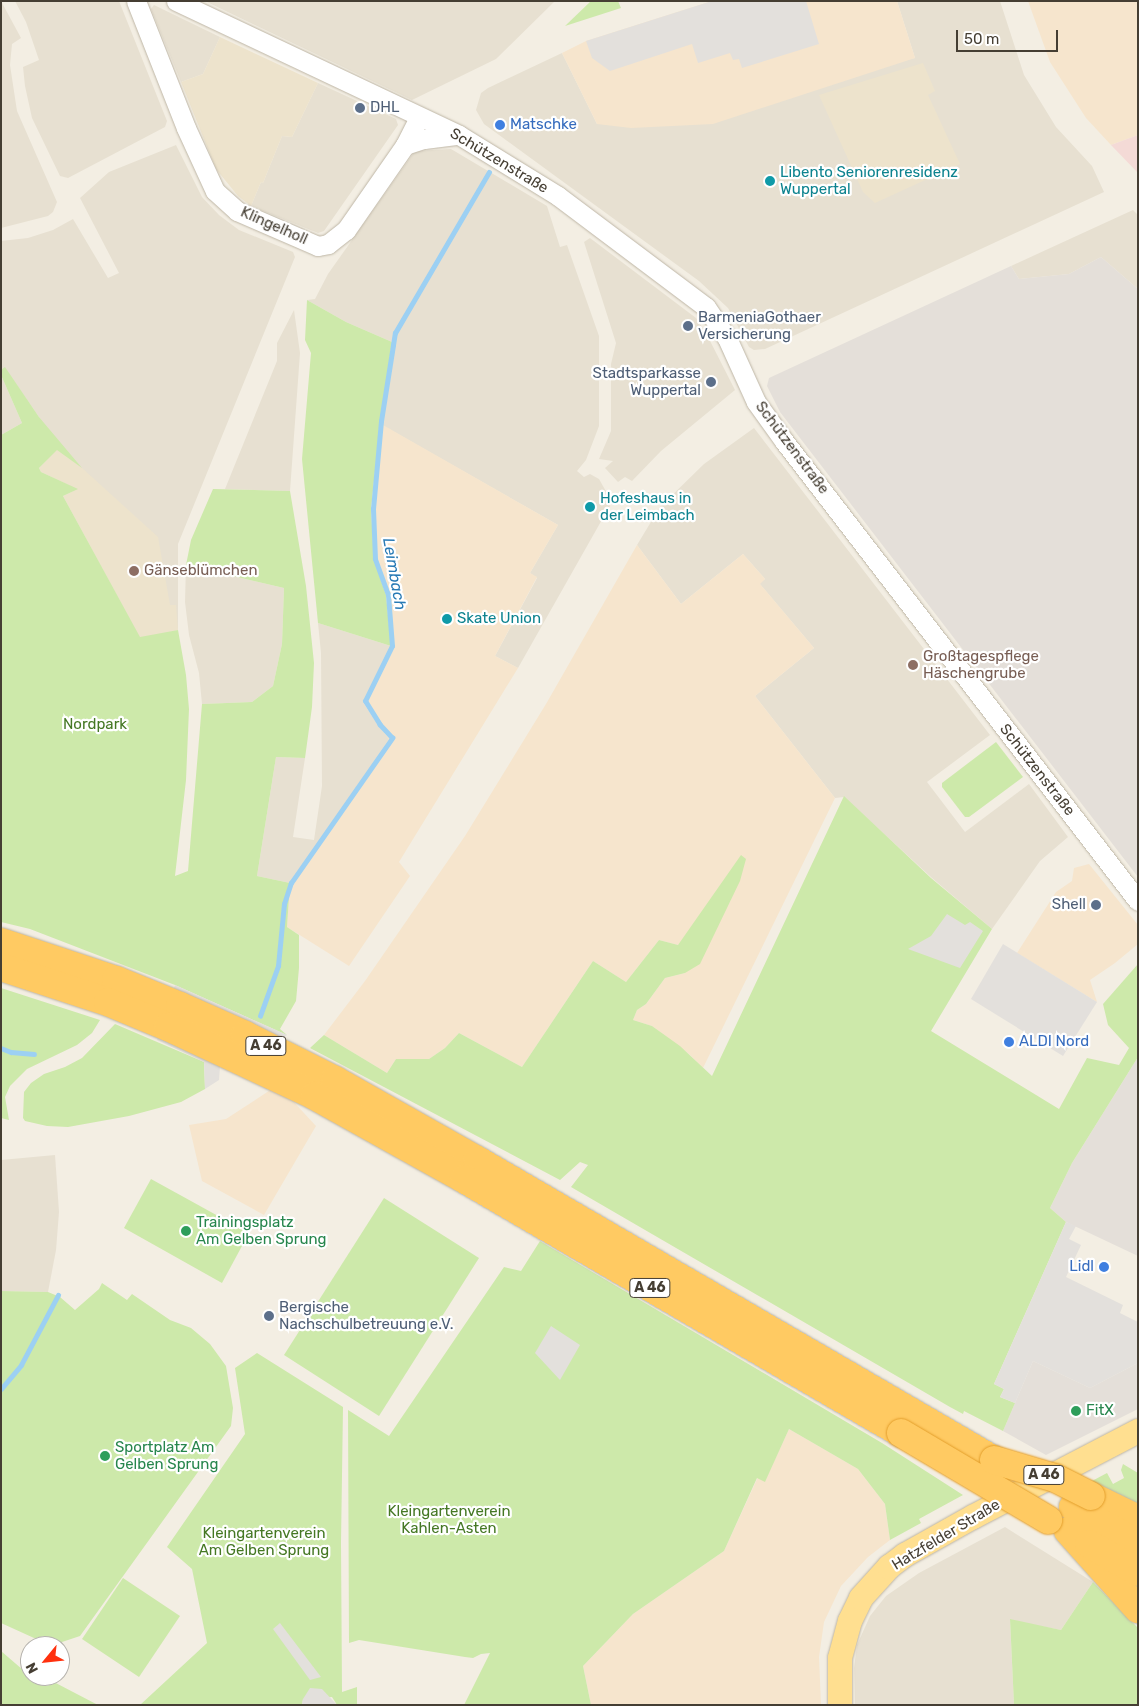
<!DOCTYPE html>
<meta charset="utf-8">
<style>
body{margin:0}
#map{position:relative;width:1139px;height:1706px;overflow:hidden;background:#f3eee3;font-family:Rubik,sans-serif}
div>[style]{position:absolute}
[style*='--x']{left:calc(var(--x)*1px);top:calc(var(--y)*1px);width:calc(var(--w)*1px);rotate:calc(var(--a)*1deg)}
.residential>*{inset:0;background:#e7e0d1}
.commercial>*{inset:0;background:#f6e5cd}
.industrial>*{inset:0;background:#e4dfd9}
.education>*{inset:0;background:#ede3cc}
.medical>*{inset:0;background:#f4dad6}
.green>*{inset:0;background:#cde9aa}
.parking>*{inset:0;background:#e3e0dc}
.stream>*{height:4.5px;margin:-2.25px;padding:0 2.25px;transform-origin:2.25px;border-radius:2.25px;background:#9cd0f3}
.roads{filter:drop-shadow(0 0 1px #beb6a6) drop-shadow(0 0 1px #beb6a6)}
.minor>*{height:19px;margin:-9.5px;padding:0 9.5px;transform-origin:9.5px;border-radius:9.5px;background:#fff}
.major>*{height:24px;margin:-12px;padding:0 12px;transform-origin:12px;border-radius:12px;background:#ffdf90}
.highway>*{height:28px;margin:-14px;padding:0 14px;transform-origin:14px;border-radius:14px;background:#ffca62}
.bridges{filter:drop-shadow(0 0 1px #e49f2c) drop-shadow(0 0 1px #e49f2c)}
.highway-bridge>*{height:28px;margin:-14px;padding:0 14px;transform-origin:14px;border-radius:14px;background:#ffca62}
.dots>*{width:14px;height:14px;translate:-50% -50%;box-sizing:border-box;border:2px solid #fff;border-radius:50%}
span{translate:-50% -50%;white-space:nowrap;text-align:center;line-height:1.15;-webkit-text-stroke:4.5px #fff;paint-order:stroke}
.shield-label span{padding:1px 4px;background:#fff;border:1px solid;border-radius:4px;-webkit-text-stroke-width:0}
.shield-label{font-size:14px;color:#453e33;font-weight:700}
.service-label{font-size:15px;color:#4e5e75}
.left{translate:0 -50%;text-align:left}
.right{translate:-100% -50%;text-align:right}
.shop-label{font-size:15px;color:#366cbe}
.street-label{font-size:15px;color:#453e33}
.culture-label{font-size:15px;color:#0d838f}
.education-label{font-size:15px;color:#785e54}
.park-label{font-size:15px;color:#457824}
.leisure-label{font-size:15px;color:#27864d}
.water-label{font-size:16px;color:#287ab5;font-style:italic}
.frame{position:absolute;inset:0;border:2px solid #453e33;pointer-events:none}
.north{position:absolute;left:20px;top:1636px;width:50px;height:50px;box-sizing:border-box;background:#fff;border:1px solid #b5b2ad;border-radius:50%;rotate:242deg;font-size:14px;font-weight:700;line-height:20px;text-align:center;color:#453e33}
.north::after{content:'';display:block;margin:auto;width:18px;height:22px;background:#ff310e;clip-path:polygon(50% 0,100% 100%,50% 72%,0 100%)}
.scale{position:absolute;left:956px;top:30px;width:102px;height:22px;box-sizing:border-box;border:2px solid #453e33;border-top:0;padding-left:6px;font-size:15px;line-height:18px;white-space:nowrap;color:#453e33;-webkit-text-stroke:4px #fff;paint-order:stroke}
</style>
<div id="map">
<div class="residential">
<div style="clip-path:polygon(1px 1px,21px 38px,12px 44px,10px 65px,17px 111px,57px 202px,53px 212px,48px 216px,1px 228px)"></div>
<div style="clip-path:polygon(15px 1px,119px 1px,167px 121px,165px 127px,68px 178px,60px 176px,32px 118px,25px 86px,23px 67px,39px 60px,26px 22px)"></div>
<div style="clip-path:polygon(205px 1px,555px 1px,496px 59px,412px 100px)"></div>
<div style="clip-path:polygon(897px 1px,1000px 1px,1024px 75px,1056px 127px,1092px 166px,1104px 192px,765px 349px,754px 350px,749px 347px,728px 308px,699px 281px,484px 124px,476px 110px,481px 93px,488px 88px,562px 53px,597px 124px,915px 58px)"></div>
<div style="clip-path:polygon(154px 5px,220px 37px,203px 74px,181px 82px,151px 9px)"></div>
<div style="clip-path:polygon(318px 83px,396px 119px,398px 125px,324px 231px,318px 233px,251px 206px,261px 182px,263px 183px,282px 136px,292px 137px)"></div>
<div style="clip-path:polygon(176px 145px,202px 197px,219px 215px,239px 230px,293px 252px,295px 257px,178px 544px,178px 630px,140px 638px,39px 417px,5px 368px,1px 370px,1px 241px,28px 238px,53px 230px,73px 219px,108px 278px,119px 273px,80px 198px,109px 172px)"></div>
<div style="clip-path:polygon(451px 149px,547px 206px,560px 247px,567px 245px,599px 336px,599px 426px,586px 460px,577px 471px,584px 477px,590px 474px,599px 479px,612px 502px,518px 668px,495px 656px,537px 578px,530px 573px,558px 525px,380px 424px,392px 342px,346px 322px,307px 300px,315px 299px,328px 274px,415px 151px)"></div>
<div style="clip-path:polygon(1133px 210px,1138px 215px,1138px 289px,1101px 257px,1069px 274px,1019px 279px,1011px 266px)"></div>
<div style="clip-path:polygon(590px 238px,696px 318px,706px 333px,735px 390px,661px 451px,632px 481px,625px 477px,618px 482px,605px 468px,613px 461px,599px 459px,611px 431px,611px 364px,616px 343px,584px 242px)"></div>
<div style="clip-path:polygon(294px 310px,300px 353px,290px 491px,225px 489px,277px 361px,277px 343px)"></div>
<div style="clip-path:polygon(1px 375px,22px 423px,1px 435px)"></div>
<div style="clip-path:polygon(754px 428px,990px 735px,927px 782px,965px 832px,1029px 784px,1068px 837px,1040px 861px,992px 929px,932px 878px,844px 797px,835px 798px,755px 696px,814px 648px,759px 583px,765px 579px,743px 554px,681px 604px,637px 545px,660px 507px,704px 464px)"></div>
<div style="clip-path:polygon(186px 565px,284px 588px,282px 644px,273px 686px,252px 702px,202px 704px,199px 673px,189px 635px,185px 602px)"></div>
<div style="clip-path:polygon(318px 623px,391px 646px,363px 702px,379px 727px,390px 739px,290px 883px,257px 876px,276px 757px,305px 758px,293px 837px,314px 840px,322px 786px,321px 653px)"></div>
<div style="clip-path:polygon(55px 1155px,59px 1212px,56px 1250px,48px 1292px,1px 1291px,1px 1160px)"></div>
<div style="clip-path:polygon(1005px 1527px,1093px 1582px,1061px 1630px,1010px 1620px,1014px 1705px,855px 1705px,854px 1668px,857px 1645px,870px 1616px,886px 1596px,919px 1573px)"></div>
</div>
<div class="commercial">
<div style="clip-path:polygon(712px 1px,897px 1px,915px 58px,713px 124px,631px 128px,597px 124px,562px 53px,586px 41px)"></div>
<div style="clip-path:polygon(1028px 1px,1138px 1px,1138px 135px,1111px 145px,1086px 118px,1050px 62px)"></div>
<div style="clip-path:polygon(383px 425px,558px 525px,530px 573px,537px 577px,495px 656px,518px 668px,399px 862px,410px 876px,349px 966px,287px 927px,290px 883px,389px 739px,379px 727px,363px 702px,391px 646px,394px 646px,389px 595px,376px 557px,375px 510px)"></div>
<div style="clip-path:polygon(637px 545px,681px 604px,743px 554px,765px 579px,760px 584px,814px 648px,755px 696px,835px 798px,703px 1068px,689px 1054px,652px 1026px,633px 1020px,637px 1010px,646px 1004px,665px 978px,685px 973px,731px 900px,678px 945px,659px 940px,626px 982px,593px 961px,522px 1067px,459px 1033px,445px 1048px,429px 1059px,396px 1059px,387px 1073px,324px 1035px,365px 981px,465px 836px,546px 704px)"></div>
<div style="clip-path:polygon(1089px 864px,1138px 925px,1138px 944px,1115px 963px,1090px 980px,1097px 1002px,1017px 953px,1056px 892px,1072px 881px,1074px 868px)"></div>
<div style="clip-path:polygon(278px 1085px,316px 1126px,264px 1215px,202px 1181px,189px 1125px,226px 1119px)"></div>
<div style="clip-path:polygon(789px 1429px,858px 1469px,885px 1504px,890px 1540px,868px 1557px,841px 1586px,824px 1622px,819px 1657px,821px 1705px,591px 1705px,583px 1666px,633px 1614px,724px 1551px,758px 1477px,765px 1481px)"></div>
</div>
<div class="industrial">
<div style="clip-path:polygon(1101px 257px,1138px 289px,1138px 877px,780px 412px,767px 386px,769px 378px,1011px 266px,1019px 279px,1069px 274px)"></div>
<div style="clip-path:polygon(1138px 1057px,1138px 1256px,1066px 1222px,1050px 1208px,1072px 1163px)"></div>
<div style="clip-path:polygon(1033px 1361px,1090px 1388px,1138px 1363px,1138px 1409px,1046px 1455px,1003px 1431px)"></div>
</div>
<div class="education">
<div style="clip-path:polygon(220px 37px,318px 83px,292px 137px,282px 136px,263px 183px,261px 182px,251px 206px,238px 196px,216px 169px,181px 82px,203px 74px)"></div>
<div style="clip-path:polygon(923px 63px,935px 91px,928px 95px,960px 164px,875px 203px,863px 192px,819px 95px)"></div>
<div style="clip-path:polygon(57px 449px,82px 468px,158px 537px,170px 605px,176px 605px,178px 630px,140px 638px,63px 496px,77px 489px,41px 472px,39px 468px)"></div>
</div>
<div class="medical">
<div style="clip-path:polygon(1138px 135px,1138px 173px,1111px 145px)"></div>
</div>
<div class="green">
<div style="clip-path:polygon(591px 1px,618px 1px,621px 8px,565px 26px)"></div>
<div style="clip-path:polygon(307px 300px,346px 322px,392px 342px,380px 424px,371px 509px,374px 560px,386px 595px,391px 646px,318px 623px,302px 459px,311px 353px,305px 340px)"></div>
<div style="clip-path:polygon(5px 367px,39px 417px,82px 468px,57px 450px,39px 468px,41px 472px,78px 489px,63px 496px,140px 637px,178px 630px,186px 675px,189px 709px,186px 780px,175px 876px,188px 871px,202px 704px,252px 702px,273px 686px,282px 644px,284px 588px,186px 565px,191px 540px,213px 489px,290px 491px,306px 586px,314px 663px,312px 707px,305px 758px,276px 757px,257px 876px,290px 883px,287px 927px,299px 935px,299px 968px,296px 1001px,280px 1029px,287px 1035px,175px 985px,30px 929px,1px 922px,1px 435px,22px 423px,1px 375px,1px 370px)"></div>
<div style="clip-path:polygon(996px 742px,1023px 777px,969px 817px,965px 817px,942px 787px,942px 783px)"></div>
<div style="clip-path:polygon(844px 796px,931px 878px,992px 929px,931px 1031px,1059px 1109px,1087px 1058px,1119px 1065px,1129px 1048px,1108px 1025px,1103px 1004px,1138px 964px,1138px 1057px,1072px 1163px,1050px 1208px,1066px 1222px,994px 1384px,1004px 1389px,1000px 1397px,1015px 1403px,1003px 1431px,964px 1411px,963px 1414px,950px 1407px,571px 1187px,588px 1165px,580px 1162px,560px 1180px,310px 1048px,324px 1035px,387px 1073px,396px 1059px,429px 1059px,445px 1048px,459px 1033px,522px 1067px,593px 961px,626px 982px,659px 940px,678px 945px,741px 855px,746px 859px,740px 881px,700px 964px,685px 973px,665px 978px,646px 1004px,637px 1010px,633px 1020px,652px 1026px,680px 1046px,712px 1076px)"></div>
<div style="clip-path:polygon(1px 988px,100px 1020px,92px 1033px,77px 1045px,27px 1069px,10px 1086px,5px 1097px,9px 1120px,1px 1118px)"></div>
<div style="clip-path:polygon(115px 1024px,204px 1062px,205px 1089px,181px 1102px,129px 1116px,68px 1127px,47px 1126px,25px 1121px,23px 1118px,24px 1092px,31px 1083px,44px 1074px,65px 1067px,82px 1058px)"></div>
<div style="clip-path:polygon(151px 1179px,249px 1233px,222px 1283px,124px 1228px)"></div>
<div style="clip-path:polygon(384px 1198px,479px 1258px,379px 1416px,284px 1355px)"></div>
<div style="clip-path:polygon(540px 1241px,882px 1443px,963px 1495px,919px 1519px,921px 1523px,890px 1540px,885px 1504px,858px 1469px,789px 1429px,765px 1482px,757px 1478px,724px 1551px,633px 1614px,583px 1666px,591px 1705px,464px 1705px,490px 1653px,481px 1654px,473px 1658px,465px 1657px,359px 1640px,349px 1643px,348px 1410px,389px 1436px,504px 1267px,521px 1271px)"></div>
<div style="clip-path:polygon(102px 1283px,127px 1300px,132px 1294px,170px 1320px,191px 1328px,210px 1344px,226px 1366px,233px 1408px,231px 1426px,80px 1636px,59px 1643px,48px 1642px,34px 1638px,1px 1623px,1px 1291px,48px 1292px,60px 1297px,75px 1310px,99px 1289px)"></div>
<div style="clip-path:polygon(257px 1353px,343px 1407px,341px 1543px,342px 1692px,357px 1687px,357px 1705px,337px 1705px,332px 1697px,303px 1699px,302px 1705px,140px 1705px,207px 1643px,192px 1569px,167px 1547px,245px 1434px,235px 1368px)"></div>
<div style="clip-path:polygon(1123px 1464px,1138px 1473px,1138px 1505px,1092px 1481px,1107px 1473px,1113px 1484px,1124px 1478px,1121px 1470px)"></div>
<div style="clip-path:polygon(123px 1578px,180px 1616px,139px 1677px,82px 1639px)"></div>
<div style="clip-path:polygon(1093px 1582px,1138px 1628px,1138px 1705px,1014px 1705px,1010px 1619px,1061px 1630px)"></div>
<div style="clip-path:polygon(1px 1651px,30px 1676px,35px 1679px,50px 1680px,98px 1705px,1px 1705px)"></div>
</div>
<div class="parking">
<div style="clip-path:polygon(712px 1px,806px 1px,819px 44px,742px 68px,739px 59px,733px 60px,730px 53px,698px 63px,692px 44px,610px 71px,592px 58px,586px 41px)"></div>
<div style="clip-path:polygon(947px 914px,965px 925px,970px 922px,983px 931px,960px 968px,908px 949px,931px 936px)"></div>
<div style="clip-path:polygon(1003px 944px,1097px 1002px,1063px 1056px,971px 999px)"></div>
<div style="clip-path:polygon(175px 985px,287px 1035px,236px 1070px,229px 1063px,220px 1067px,219px 1080px,205px 1089px,204px 1062px,157px 1040px)"></div>
<div style="clip-path:polygon(1066px 1222px,1076px 1226px,1069px 1239px,1081px 1245px,1066px 1277px,1123px 1305px,1120px 1313px,1138px 1322px,1138px 1363px,1090px 1388px,1033px 1361px,1015px 1403px,1000px 1397px,1004px 1389px,994px 1384px)"></div>
<div style="clip-path:polygon(551px 1326px,580px 1345px,560px 1380px,535px 1353px)"></div>
<div style="clip-path:polygon(280px 1623px,321px 1677px,310px 1680px,273px 1629px)"></div>
<div style="clip-path:polygon(310px 1688px,322px 1689px,337px 1705px,302px 1705px,303px 1699px)"></div>
</div>
<div class="stream">
<div style="--x:260;--y:1016;--w:53;--a:-70.2"></div>
<div style="--x:278;--y:966;--w:62;--a:-84.5"></div>
<div style="--x:284;--y:904;--w:22;--a:-72"></div>
<div style="--x:291;--y:883;--w:177;--a:-55.1"></div>
<div style="--x:392;--y:738;--w:18;--a:-133"></div>
<div style="--x:380;--y:725;--w:28;--a:-122"></div>
<div style="--x:365;--y:701;--w:61;--a:-63.9"></div>
<div style="--x:392;--y:646;--w:51;--a:-94.5"></div>
<div style="--x:388;--y:595;--w:38;--a:-110"></div>
<div style="--x:375;--y:559;--w:50;--a:-92.3"></div>
<div style="--x:373;--y:509;--w:88;--a:-84.8"></div>
<div style="--x:381;--y:421;--w:77;--a:-81"></div>
<div style="--x:393;--y:345;--w:12;--a:-81"></div>
<div style="--x:395;--y:333;--w:186;--a:-59.7"></div>
<div style="--x:1;--y:1048;--w:11;--a:22"></div>
<div style="--x:11;--y:1052;--w:23;--a:5"></div>
<div style="--x:1;--y:1389;--w:31;--a:-50"></div>
<div style="--x:21;--y:1365;--w:79;--a:-62.1"></div>
</div>
<div class="roads">
<div class="minor">
<div style="--x:136;--y:1;--w:136;--a:68.5"></div>
<div style="--x:186;--y:128;--w:69;--a:65.3"></div>
<div style="--x:215;--y:191;--w:30;--a:42"></div>
<div style="--x:237;--y:211;--w:88;--a:23.4"></div>
<div style="--x:318;--y:246;--w:10;--a:-11"></div>
<div style="--x:328;--y:244;--w:23;--a:-38"></div>
<div style="--x:346;--y:230;--w:103;--a:-55.2"></div>
<div style="--x:405;--y:145;--w:31;--a:-63"></div>
<div style="--x:176;--y:1;--w:313;--a:25.3"></div>
<div style="--x:459;--y:135;--w:116;--a:31.6"></div>
<div style="--x:558;--y:196;--w:185;--a:36.9"></div>
<div style="--x:706;--y:307;--w:37;--a:56"></div>
<div style="--x:727;--y:338;--w:70;--a:65.6"></div>
<div style="--x:756;--y:402;--w:48;--a:54.3"></div>
<div style="--x:784;--y:441;--w:580;--a:52.42"></div>
<div style="--x:405;--y:145;--w:20;--a:-18"></div>
<div style="--x:424;--y:139;--w:34;--a:-7"></div>
</div>
<div class="major">
<div style="--x:840;--y:1705;--w:47;--a:-90"></div>
<div style="--x:840;--y:1658;--w:38;--a:-75"></div>
<div style="--x:850;--y:1621;--w:25;--a:-64"></div>
<div style="--x:861;--y:1598;--w:42;--a:-47.9"></div>
<div style="--x:889;--y:1567;--w:20;--a:-37"></div>
<div style="--x:905;--y:1555;--w:78;--a:-29.2"></div>
<div style="--x:973;--y:1517;--w:186;--a:-27.5"></div>
</div>
<div class="highway">
<div style="--x:1;--y:942;--w:121;--a:18.3"></div>
<div style="--x:116;--y:980;--w:69;--a:22.1"></div>
<div style="--x:180;--y:1006;--w:71;--a:24"></div>
<div style="--x:245;--y:1035;--w:101;--a:26.6"></div>
<div style="--x:335;--y:1080;--w:163;--a:29.4"></div>
<div style="--x:477;--y:1160;--w:598;--a:30.13"></div>
<div style="--x:1;--y:967;--w:113;--a:18.1"></div>
<div style="--x:108;--y:1002;--w:65;--a:22.6"></div>
<div style="--x:168;--y:1027;--w:162;--a:25.1"></div>
<div style="--x:315;--y:1096;--w:171;--a:29.1"></div>
<div style="--x:464;--y:1179;--w:505;--a:30.17"></div>
<div style="--x:1091;--y:1496;--w:52;--a:26.1"></div>
<div style="--x:1073;--y:1507;--w:75;--a:29.6"></div>
<div style="--x:1068;--y:1531;--w:105;--a:48.1"></div>
<div style="--x:1089;--y:1544;--w:56;--a:29.7"></div>
</div>
</div>
<div class="bridges">
<div class="highway-bridge">
<div style="--x:901;--y:1433;--w:171;--a:30.6"></div>
<div style="--x:994;--y:1460;--w:64;--a:16.4"></div>
<div style="--x:1055;--y:1478;--w:40;--a:26.6"></div>
</div>
</div>
<div class="dots">
<div style="left:360px;top:108px;background:#5c6f8a"></div>
<div style="left:500px;top:125px;background:#3f7fe0"></div>
<div style="left:770px;top:181px;background:#0f9aa8"></div>
<div style="left:688px;top:326px;background:#5c6f8a"></div>
<div style="left:711px;top:382px;background:#5c6f8a"></div>
<div style="left:590px;top:507px;background:#0f9aa8"></div>
<div style="left:134px;top:571px;background:#8d6e63"></div>
<div style="left:447px;top:619px;background:#0f9aa8"></div>
<div style="left:913px;top:665px;background:#8d6e63"></div>
<div style="left:1096px;top:905px;background:#5c6f8a"></div>
<div style="left:1009px;top:1042px;background:#3f7fe0"></div>
<div style="left:186px;top:1231px;background:#2e9e5b"></div>
<div style="left:1104px;top:1267px;background:#3f7fe0"></div>
<div style="left:269px;top:1316px;background:#5c6f8a"></div>
<div style="left:1076px;top:1411px;background:#2e9e5b"></div>
<div style="left:105px;top:1456px;background:#2e9e5b"></div>
</div>
<div class="shield-label">
<span style="left:266px;top:1046px">A 46</span>
<span style="left:650px;top:1288px">A 46</span>
<span style="left:1044px;top:1475px">A 46</span>
</div>
<div class="service-label">
<span class="left" style="left:370px;top:108px">DHL</span>
<span class="left" style="left:698px;top:326px">BarmeniaGothaer<br>Versicherung</span>
<span class="right" style="left:701px;top:382px">Stadtsparkasse<br>Wuppertal</span>
<span class="right" style="left:1086px;top:905px">Shell</span>
<span class="left" style="left:279px;top:1316px">Bergische<br>Nachschulbetreuung e.V.</span>
</div>
<div class="shop-label">
<span class="left" style="left:510px;top:125px">Matschke</span>
<span class="left" style="left:1019px;top:1042px">ALDI Nord</span>
<span class="right" style="left:1094px;top:1267px">Lidl</span>
</div>
<div class="street-label">
<span style="left:499px;top:161px;rotate:31deg">Schützenstraße</span>
<span style="left:274px;top:226px;rotate:24deg">Klingelholl</span>
<span style="left:792px;top:448px;rotate:53deg">Schützenstraße</span>
<span style="left:1037px;top:770px;rotate:52deg">Schützenstraße</span>
<span style="left:946px;top:1535px;rotate:-31deg">Hatzfelder Straße</span>
</div>
<div class="culture-label">
<span class="left" style="left:780px;top:181px">Libento Seniorenresidenz<br>Wuppertal</span>
<span class="left" style="left:600px;top:507px">Hofeshaus in<br>der Leimbach</span>
<span class="left" style="left:457px;top:619px">Skate Union</span>
</div>
<div class="education-label">
<span class="left" style="left:144px;top:571px">Gänseblümchen</span>
<span class="left" style="left:923px;top:665px">Großtagespflege<br>Häschengrube</span>
</div>
<div class="park-label">
<span style="left:95px;top:725px">Nordpark</span>
<span style="left:449px;top:1520px">Kleingartenverein<br>Kahlen-Asten</span>
<span style="left:264px;top:1542px">Kleingartenverein<br>Am Gelben Sprung</span>
</div>
<div class="leisure-label">
<span class="left" style="left:196px;top:1231px">Trainingsplatz<br>Am Gelben Sprung</span>
<span class="left" style="left:1086px;top:1411px">FitX</span>
<span class="left" style="left:115px;top:1456px">Sportplatz Am<br>Gelben Sprung</span>
</div>
<div class="water-label">
<span style="left:394px;top:574px;rotate:80deg">Leimbach</span>
</div>
<div class="frame"></div>
<div class="north">N</div>
<div class="scale">50 m</div>
</div>
